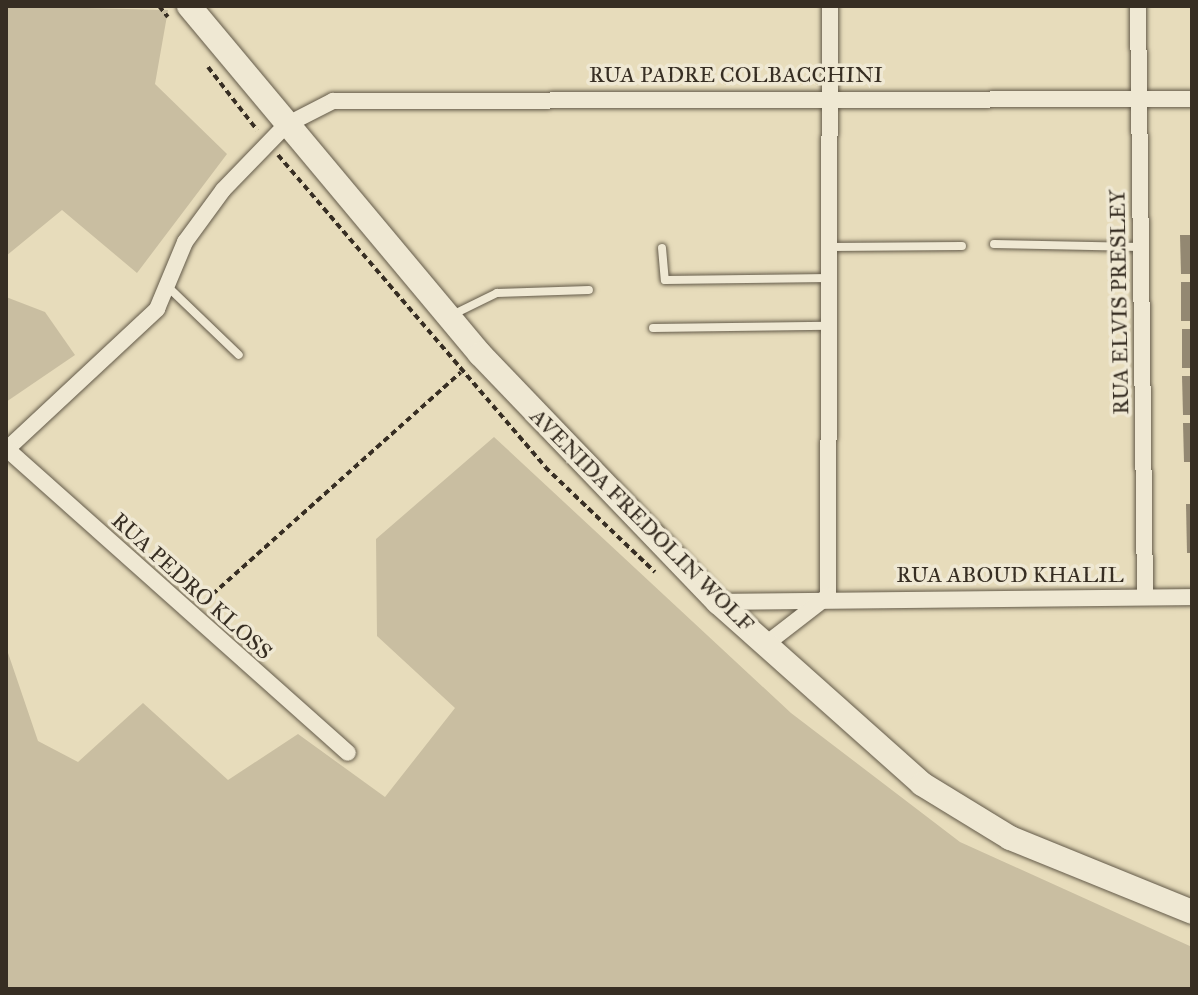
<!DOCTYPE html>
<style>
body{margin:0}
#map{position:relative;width:1198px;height:995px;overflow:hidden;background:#e7dcbb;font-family:"IM FELL Great Primer",serif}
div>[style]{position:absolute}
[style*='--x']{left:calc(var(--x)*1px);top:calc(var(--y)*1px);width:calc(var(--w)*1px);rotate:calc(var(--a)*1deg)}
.green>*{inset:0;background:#c9bea1}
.building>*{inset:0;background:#938872}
.path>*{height:4px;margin-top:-2px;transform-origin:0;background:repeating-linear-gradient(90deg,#372e23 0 6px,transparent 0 10px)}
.roads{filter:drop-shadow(0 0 2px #635a49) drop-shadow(0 0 2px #635a49)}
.service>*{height:8px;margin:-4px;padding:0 4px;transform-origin:4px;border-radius:4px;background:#efe8d3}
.minor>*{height:16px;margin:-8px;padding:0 8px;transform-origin:8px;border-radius:8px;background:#efe8d3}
.secondary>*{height:24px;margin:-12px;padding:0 12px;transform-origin:12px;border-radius:12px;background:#efe8d3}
span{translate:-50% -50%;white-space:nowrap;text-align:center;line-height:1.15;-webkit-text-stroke:7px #efe8d3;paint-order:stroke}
.street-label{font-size:22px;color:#372e23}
.frame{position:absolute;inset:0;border:8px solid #372e23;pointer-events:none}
</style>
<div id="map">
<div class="green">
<div style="clip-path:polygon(6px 6px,168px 10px,155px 84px,227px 154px,137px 273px,62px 210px,6px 256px)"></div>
<div style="clip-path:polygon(6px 297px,45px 312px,75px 355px,6px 402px)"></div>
<div style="clip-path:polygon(494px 437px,791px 713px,960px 842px,1192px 947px,1192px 989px,6px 989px,6px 647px,38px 741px,78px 762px,143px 703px,228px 780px,298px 734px,385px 797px,455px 708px,377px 636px,376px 539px)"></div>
</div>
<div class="building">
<div style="clip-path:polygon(1180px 235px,1192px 235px,1192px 274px,1181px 274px)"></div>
<div style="clip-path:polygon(1181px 282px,1192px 282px,1192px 321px,1181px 321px)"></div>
<div style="clip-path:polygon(1182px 329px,1192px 329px,1192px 368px,1182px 368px)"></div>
<div style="clip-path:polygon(1182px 376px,1192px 376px,1192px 415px,1183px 415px)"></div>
<div style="clip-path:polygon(1183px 423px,1192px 423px,1192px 462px,1184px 462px)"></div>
<div style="clip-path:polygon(1186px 504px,1192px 504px,1192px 553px,1187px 553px)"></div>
</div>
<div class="path">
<div style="--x:159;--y:6;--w:14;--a:51"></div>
<div style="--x:208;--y:67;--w:80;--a:52.1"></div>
<div style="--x:278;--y:155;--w:411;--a:49.4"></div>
<div style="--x:545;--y:467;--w:152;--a:43.7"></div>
<div style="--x:205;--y:601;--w:343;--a:-41.8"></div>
</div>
<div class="roads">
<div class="service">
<div style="--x:994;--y:244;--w:146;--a:1.2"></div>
<div style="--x:830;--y:247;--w:132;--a:-0.4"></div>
<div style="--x:662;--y:248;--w:32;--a:85"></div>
<div style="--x:665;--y:280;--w:165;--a:-0.7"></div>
<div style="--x:168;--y:287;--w:98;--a:43.8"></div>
<div style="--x:452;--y:315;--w:50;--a:-26.1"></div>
<div style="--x:497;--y:293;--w:92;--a:-1.9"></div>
<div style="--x:653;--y:328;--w:176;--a:-0.7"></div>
</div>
<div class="minor">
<div style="--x:1138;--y:6;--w:591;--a:89.32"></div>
<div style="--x:6;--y:450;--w:207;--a:-43"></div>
<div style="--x:157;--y:309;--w:73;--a:-67.3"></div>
<div style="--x:185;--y:242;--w:64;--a:-53.8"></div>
<div style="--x:223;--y:190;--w:91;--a:-45.9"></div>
<div style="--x:286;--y:125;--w:53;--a:-27.1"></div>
<div style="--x:333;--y:101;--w:859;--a:-0.13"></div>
<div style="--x:8;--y:450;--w:455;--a:41.7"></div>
<div style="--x:828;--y:596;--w:590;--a:-89.81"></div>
<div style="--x:718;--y:602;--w:474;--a:-0.6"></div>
<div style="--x:766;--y:644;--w:78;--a:-37.7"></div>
</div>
<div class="secondary">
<div style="--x:189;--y:6;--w:454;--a:50.1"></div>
<div style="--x:480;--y:354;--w:344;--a:46.2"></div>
<div style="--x:718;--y:602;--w:273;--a:41.7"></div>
<div style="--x:922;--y:784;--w:103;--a:31.5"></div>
<div style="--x:1010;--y:838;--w:196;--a:22.1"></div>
</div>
</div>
<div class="street-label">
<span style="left:736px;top:75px">RUA PADRE COLBACCHINI</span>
<span style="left:1119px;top:302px;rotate:-91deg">RUA ELVIS PRESLEY</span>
<span style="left:642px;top:520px;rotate:45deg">AVENIDA FREDOLIN WOLF</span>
<span style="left:1010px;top:575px">RUA ABOUD KHALIL</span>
<span style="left:192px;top:586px;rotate:42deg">RUA PEDRO KLOSS</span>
</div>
<div class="frame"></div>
</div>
